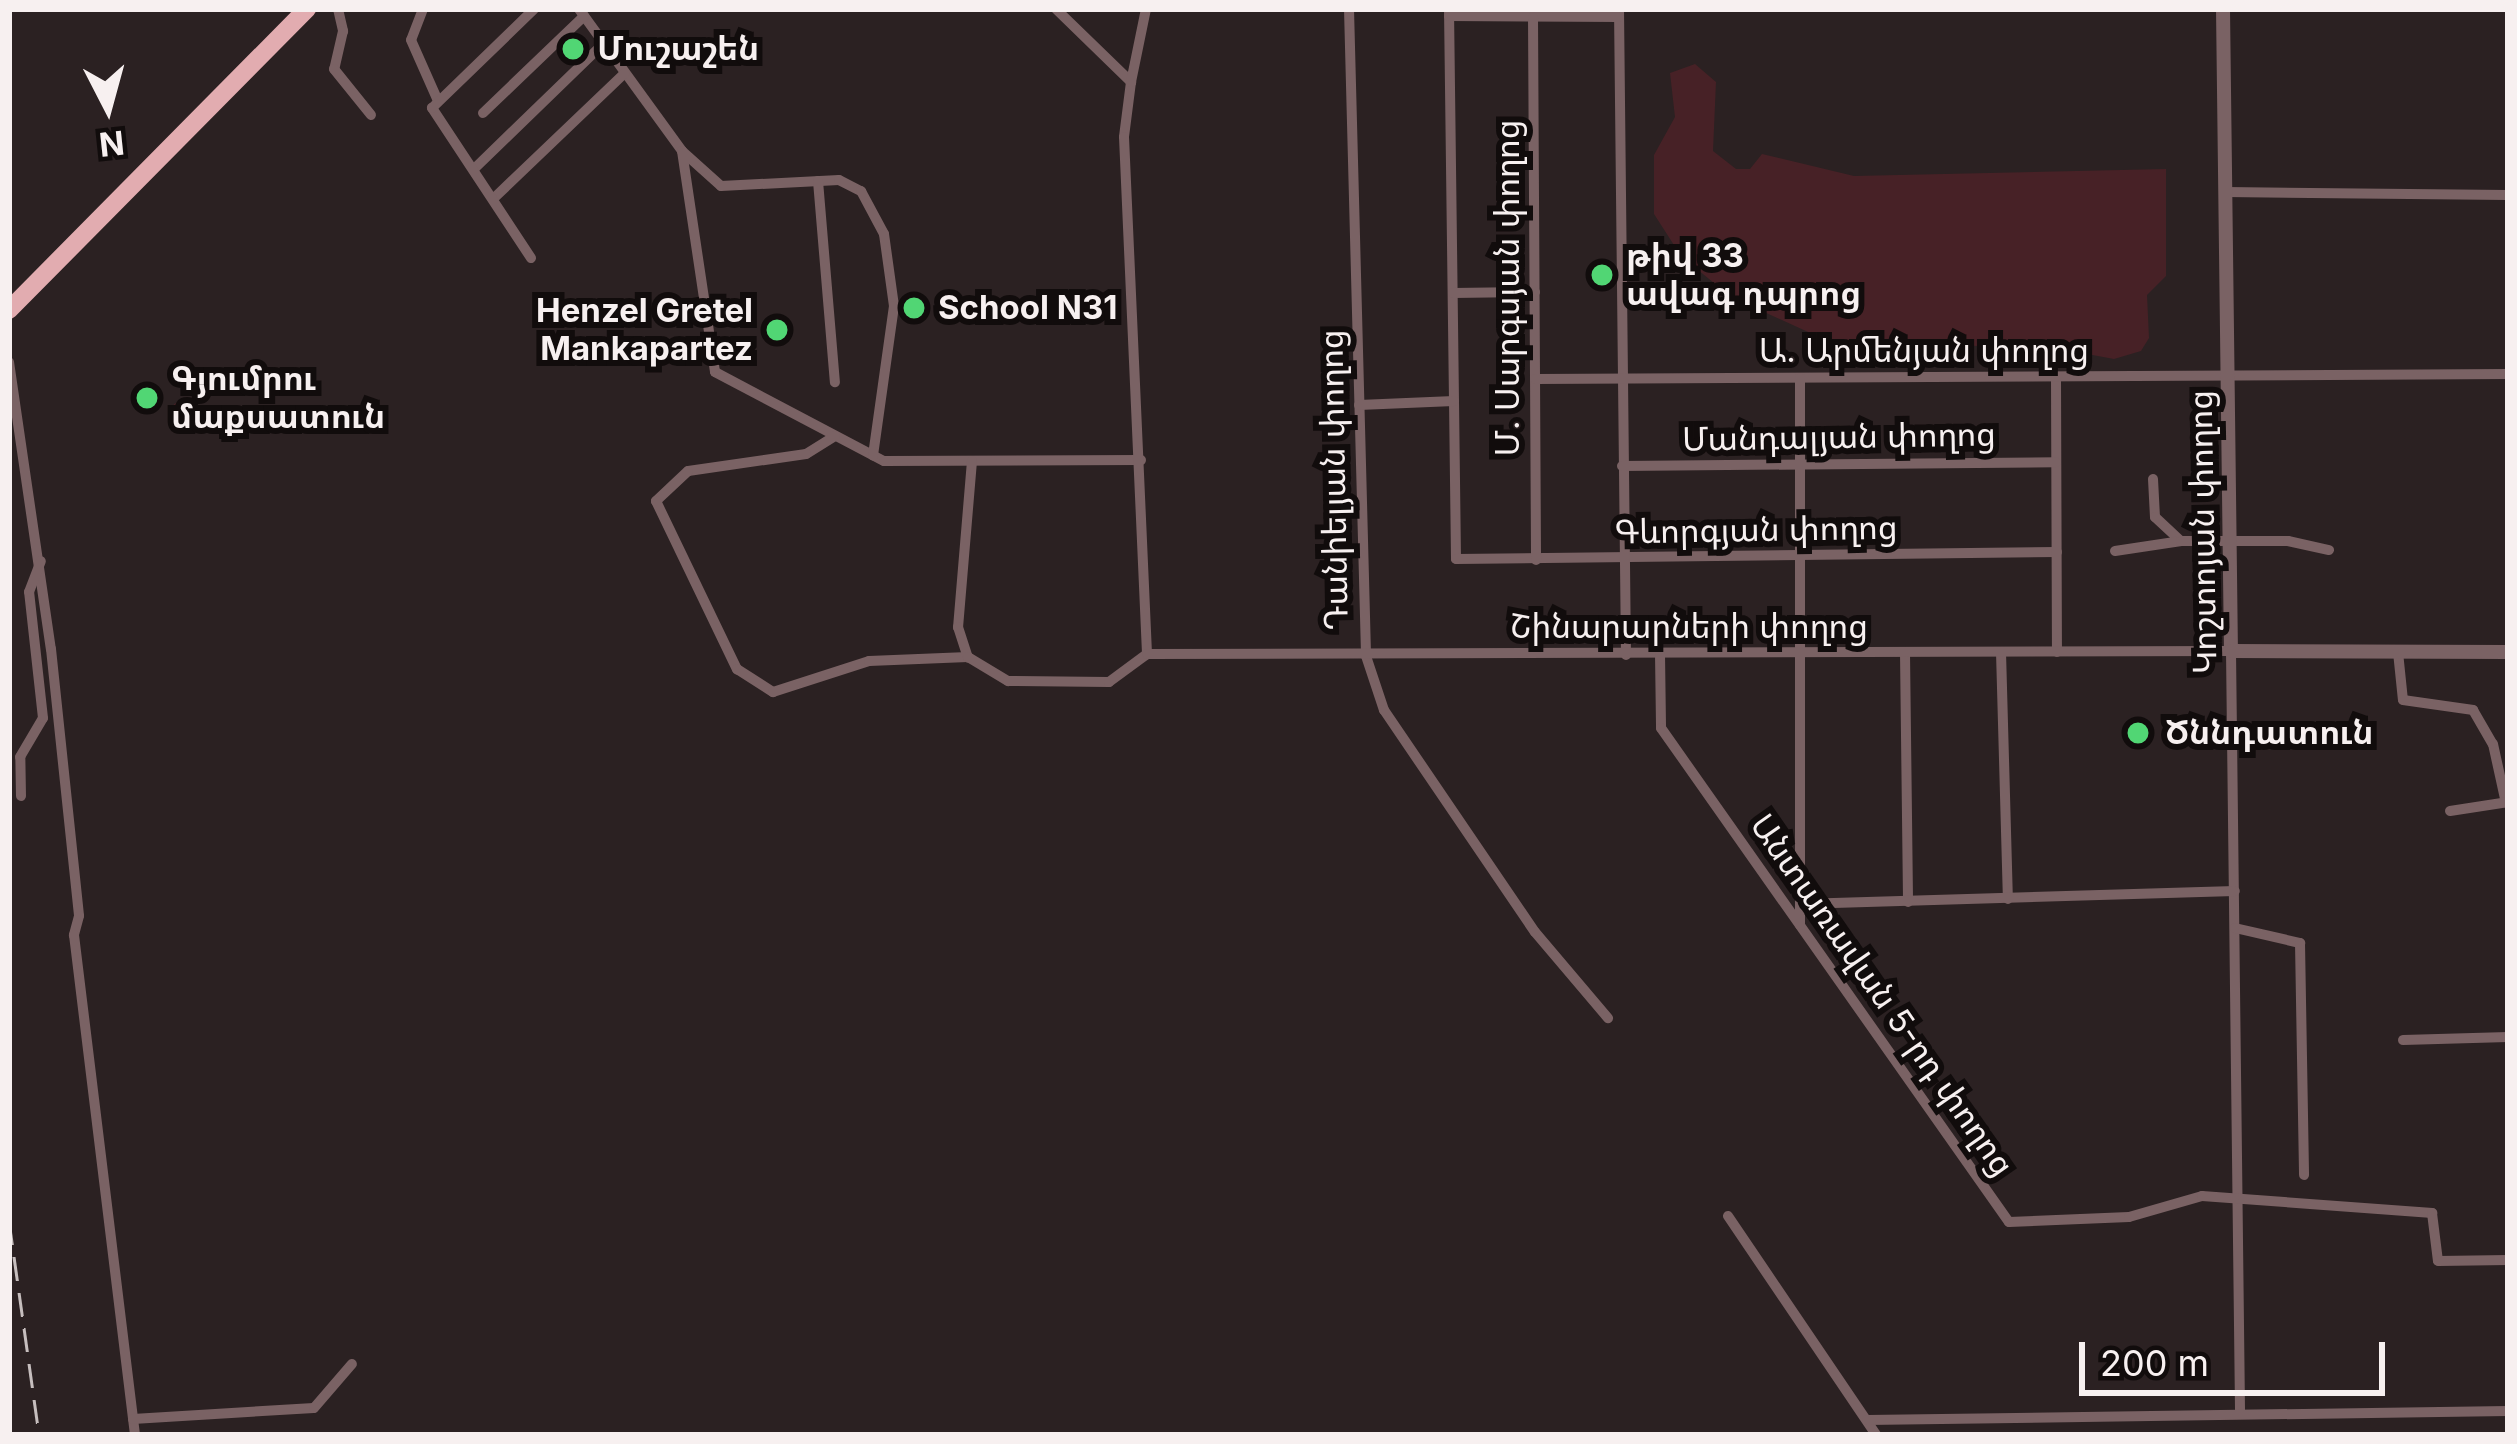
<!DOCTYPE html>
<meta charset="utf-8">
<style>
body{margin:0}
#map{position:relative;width:2517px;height:1444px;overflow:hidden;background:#2b2122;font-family:Inter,"Noto Sans Armenian",sans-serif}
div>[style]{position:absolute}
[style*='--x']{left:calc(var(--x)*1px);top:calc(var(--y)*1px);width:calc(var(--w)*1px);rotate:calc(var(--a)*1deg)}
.green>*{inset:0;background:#472126}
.round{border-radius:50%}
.minor>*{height:10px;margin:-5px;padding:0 5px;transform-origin:5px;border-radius:5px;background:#7a6264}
.tertiary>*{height:14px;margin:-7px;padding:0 7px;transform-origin:7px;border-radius:7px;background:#7a6264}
.trunk>*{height:18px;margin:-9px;padding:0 9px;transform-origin:9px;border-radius:9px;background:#e2acb0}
.rail>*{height:3px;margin-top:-1.5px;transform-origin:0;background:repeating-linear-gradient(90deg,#c6bebe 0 24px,transparent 0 36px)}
.dots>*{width:33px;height:33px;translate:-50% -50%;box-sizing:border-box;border:6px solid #110c0c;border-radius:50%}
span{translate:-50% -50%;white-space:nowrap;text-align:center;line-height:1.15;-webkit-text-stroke:12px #110c0c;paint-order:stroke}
.poi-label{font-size:33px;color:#f7f0f0;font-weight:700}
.left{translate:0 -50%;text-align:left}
.right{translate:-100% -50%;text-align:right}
.street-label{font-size:33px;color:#f7f0f0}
.frame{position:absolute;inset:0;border:12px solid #f7f0f0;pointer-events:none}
.north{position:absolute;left:48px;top:48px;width:120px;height:120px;-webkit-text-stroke:9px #110c0c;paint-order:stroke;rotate:174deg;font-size:33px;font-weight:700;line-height:48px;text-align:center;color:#f7f0f0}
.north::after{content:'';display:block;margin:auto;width:42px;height:54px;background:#f7f0f0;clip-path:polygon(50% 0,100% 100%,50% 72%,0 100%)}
.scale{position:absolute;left:2079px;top:1342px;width:306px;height:54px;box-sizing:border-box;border:6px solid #f7f0f0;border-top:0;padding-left:15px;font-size:36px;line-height:42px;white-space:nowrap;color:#f7f0f0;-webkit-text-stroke:9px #110c0c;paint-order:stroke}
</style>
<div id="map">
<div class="green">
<div style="clip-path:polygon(1695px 64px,1716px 82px,1713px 151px,1736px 169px,1750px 169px,1762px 154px,1854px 176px,2166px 169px,2166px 276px,2147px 295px,2149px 338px,2141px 351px,2114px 359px,2055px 348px,1830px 342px,1731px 297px,1681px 256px,1654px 214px,1654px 155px,1675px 117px,1670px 73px)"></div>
<div class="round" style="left:169px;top:400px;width:32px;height:32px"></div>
</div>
<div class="minor">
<div style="--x:338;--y:9;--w:23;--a:77"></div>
<div style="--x:343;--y:31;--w:39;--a:103"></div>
<div style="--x:334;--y:69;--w:59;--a:51.2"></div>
<div style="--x:423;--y:9;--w:33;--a:111"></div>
<div style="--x:411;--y:40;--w:67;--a:66.1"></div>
<div style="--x:579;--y:9;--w:175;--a:54"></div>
<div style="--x:682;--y:151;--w:223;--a:81.5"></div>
<div style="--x:715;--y:372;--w:191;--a:27.8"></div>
<div style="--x:884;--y:461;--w:257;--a:-0.2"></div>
<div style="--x:1056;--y:9;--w:105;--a:44.2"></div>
<div style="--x:1131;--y:82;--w:55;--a:97.3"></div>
<div style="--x:1124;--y:137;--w:518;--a:87.45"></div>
<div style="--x:1349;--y:9;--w:647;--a:88.49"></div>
<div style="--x:1366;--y:656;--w:57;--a:71.6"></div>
<div style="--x:1384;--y:710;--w:268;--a:55.8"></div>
<div style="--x:1535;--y:932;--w:113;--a:49.7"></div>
<div style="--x:1449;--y:9;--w:550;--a:89.27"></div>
<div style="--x:1456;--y:559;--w:601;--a:-0.67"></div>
<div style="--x:1619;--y:9;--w:646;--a:89.38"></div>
<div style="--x:1449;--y:16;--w:170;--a:0.3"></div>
<div style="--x:1533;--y:17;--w:543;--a:89.68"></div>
<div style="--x:1131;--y:82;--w:75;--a:-78.4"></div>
<div style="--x:483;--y:113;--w:140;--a:-43.8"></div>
<div style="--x:682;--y:151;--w:52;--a:41.9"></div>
<div style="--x:721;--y:186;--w:118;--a:-2.9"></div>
<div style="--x:839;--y:180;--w:25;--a:27"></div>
<div style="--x:861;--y:191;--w:49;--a:61.9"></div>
<div style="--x:884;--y:234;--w:73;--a:82.1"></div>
<div style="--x:894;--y:306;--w:151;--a:98"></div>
<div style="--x:475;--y:168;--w:180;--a:-44.1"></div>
<div style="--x:818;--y:181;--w:202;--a:85.2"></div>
<div style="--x:2226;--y:192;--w:282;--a:0.6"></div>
<div style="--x:493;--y:199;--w:182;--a:-43.7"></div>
<div style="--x:531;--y:258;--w:180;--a:-123.4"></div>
<div style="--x:432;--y:108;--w:142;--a:-44.1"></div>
<div style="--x:1453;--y:293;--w:82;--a:-0.7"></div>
<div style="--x:9;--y:362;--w:290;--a:81.7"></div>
<div style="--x:51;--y:649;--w:268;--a:84"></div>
<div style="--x:79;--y:916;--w:20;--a:105"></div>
<div style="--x:74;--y:935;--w:504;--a:83.04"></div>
<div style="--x:2056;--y:378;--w:274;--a:89.8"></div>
<div style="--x:1535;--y:379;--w:973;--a:-0.29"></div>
<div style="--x:1359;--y:405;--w:95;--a:-2.4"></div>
<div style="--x:835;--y:436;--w:34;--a:148"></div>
<div style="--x:806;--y:454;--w:119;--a:171.8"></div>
<div style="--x:688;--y:471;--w:44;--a:136.8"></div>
<div style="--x:656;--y:501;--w:187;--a:64.3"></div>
<div style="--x:737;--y:669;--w:43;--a:32.6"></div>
<div style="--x:773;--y:692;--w:101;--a:-17.9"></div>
<div style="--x:869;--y:661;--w:99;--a:-2.3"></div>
<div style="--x:972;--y:461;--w:167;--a:94.8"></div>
<div style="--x:958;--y:627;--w:32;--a:72"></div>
<div style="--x:968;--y:657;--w:47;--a:31"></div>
<div style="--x:1008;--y:681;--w:101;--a:0.6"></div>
<div style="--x:1109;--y:682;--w:47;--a:-36.4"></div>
<div style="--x:1622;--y:466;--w:434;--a:-0.5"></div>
<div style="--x:2153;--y:479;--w:38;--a:87"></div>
<div style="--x:2155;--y:517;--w:35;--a:43"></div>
<div style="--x:2115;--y:551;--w:67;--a:-8.6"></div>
<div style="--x:2181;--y:541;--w:107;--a:0"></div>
<div style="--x:2288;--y:541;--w:42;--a:12.4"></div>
<div style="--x:2001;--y:652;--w:247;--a:88.4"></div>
<div style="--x:2398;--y:652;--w:48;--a:84.1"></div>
<div style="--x:2403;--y:700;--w:71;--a:8.1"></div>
<div style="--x:2473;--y:710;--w:39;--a:60"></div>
<div style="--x:2493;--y:744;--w:60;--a:77.6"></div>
<div style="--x:1905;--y:653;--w:249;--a:89.3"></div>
<div style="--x:1147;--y:654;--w:1084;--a:-0.16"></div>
<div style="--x:2231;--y:651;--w:763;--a:89.32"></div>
<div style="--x:1660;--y:654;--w:74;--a:89.2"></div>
<div style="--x:1661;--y:728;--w:604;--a:54.84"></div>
<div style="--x:2009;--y:1222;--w:120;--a:-2.4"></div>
<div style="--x:2129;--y:1217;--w:76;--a:-16"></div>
<div style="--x:2202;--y:1196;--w:231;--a:4.2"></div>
<div style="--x:2432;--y:1213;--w:48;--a:82.9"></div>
<div style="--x:2438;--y:1261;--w:70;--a:-0.8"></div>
<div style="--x:21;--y:796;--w:39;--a:-91"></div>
<div style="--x:20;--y:757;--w:45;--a:-59.5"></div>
<div style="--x:43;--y:718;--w:127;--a:-96.3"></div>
<div style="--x:29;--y:592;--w:33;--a:-69"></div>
<div style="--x:2450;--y:811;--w:59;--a:-8.8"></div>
<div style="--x:1800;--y:904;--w:435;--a:-1.7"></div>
<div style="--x:1800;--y:925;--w:547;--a:-90"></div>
<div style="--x:2235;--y:928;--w:67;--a:13"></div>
<div style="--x:2300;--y:943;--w:232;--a:89"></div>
<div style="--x:2403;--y:1040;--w:105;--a:-1.6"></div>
<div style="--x:1728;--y:1216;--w:264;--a:55.9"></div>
<div style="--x:133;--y:1419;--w:181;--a:-3.5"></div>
<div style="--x:314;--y:1408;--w:58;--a:-49.2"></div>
<div style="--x:1867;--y:1420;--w:641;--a:-0.8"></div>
</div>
<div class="tertiary">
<div style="--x:2223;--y:9;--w:642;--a:89.29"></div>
<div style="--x:2231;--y:651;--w:277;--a:0.2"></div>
</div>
<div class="trunk">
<div style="--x:9;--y:310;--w:424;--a:-45.3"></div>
</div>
<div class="rail">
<div style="--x:9;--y:1221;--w:216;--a:82"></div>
</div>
<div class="dots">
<div style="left:573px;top:49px;background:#51d674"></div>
<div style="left:1602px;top:275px;background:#51d674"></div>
<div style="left:914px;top:308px;background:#51d674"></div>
<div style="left:777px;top:330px;background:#51d674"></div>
<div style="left:147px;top:398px;background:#51d674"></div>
<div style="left:2138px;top:733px;background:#51d674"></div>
</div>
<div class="poi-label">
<span class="left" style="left:597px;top:49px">Մուշաշեն</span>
<span class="left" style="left:1626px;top:275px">թիվ 33<br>ավագ դպրոց</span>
<span class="left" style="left:938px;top:308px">School N31</span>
<span class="right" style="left:753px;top:330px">Henzel Gretel<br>Mankapartez</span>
<span class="left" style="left:171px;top:398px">Գյումրու<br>մաքսատուն</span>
<span class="left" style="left:2165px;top:733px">Ծննդատուն</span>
</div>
<div class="street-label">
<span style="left:1508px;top:288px;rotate:-90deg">Մ. Սարգսյան փողոց</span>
<span style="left:1924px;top:351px">Ա. Արմենյան փողոց</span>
<span style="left:1839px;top:437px;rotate:-1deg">Մանդալյան փողոց</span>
<span style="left:1334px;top:480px;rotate:-91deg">Դանիելյան փողոց</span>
<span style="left:1756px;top:530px;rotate:-1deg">Գևորգյան փողոց</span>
<span style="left:2203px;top:532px;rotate:-91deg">Կոշտոյան փողոց</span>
<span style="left:1689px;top:627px">Շինարարների փողոց</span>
<span style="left:1882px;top:995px;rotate:55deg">Անտառավան 5-րդ փողոց</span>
</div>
<div class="frame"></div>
<div class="north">N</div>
<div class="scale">200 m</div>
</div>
